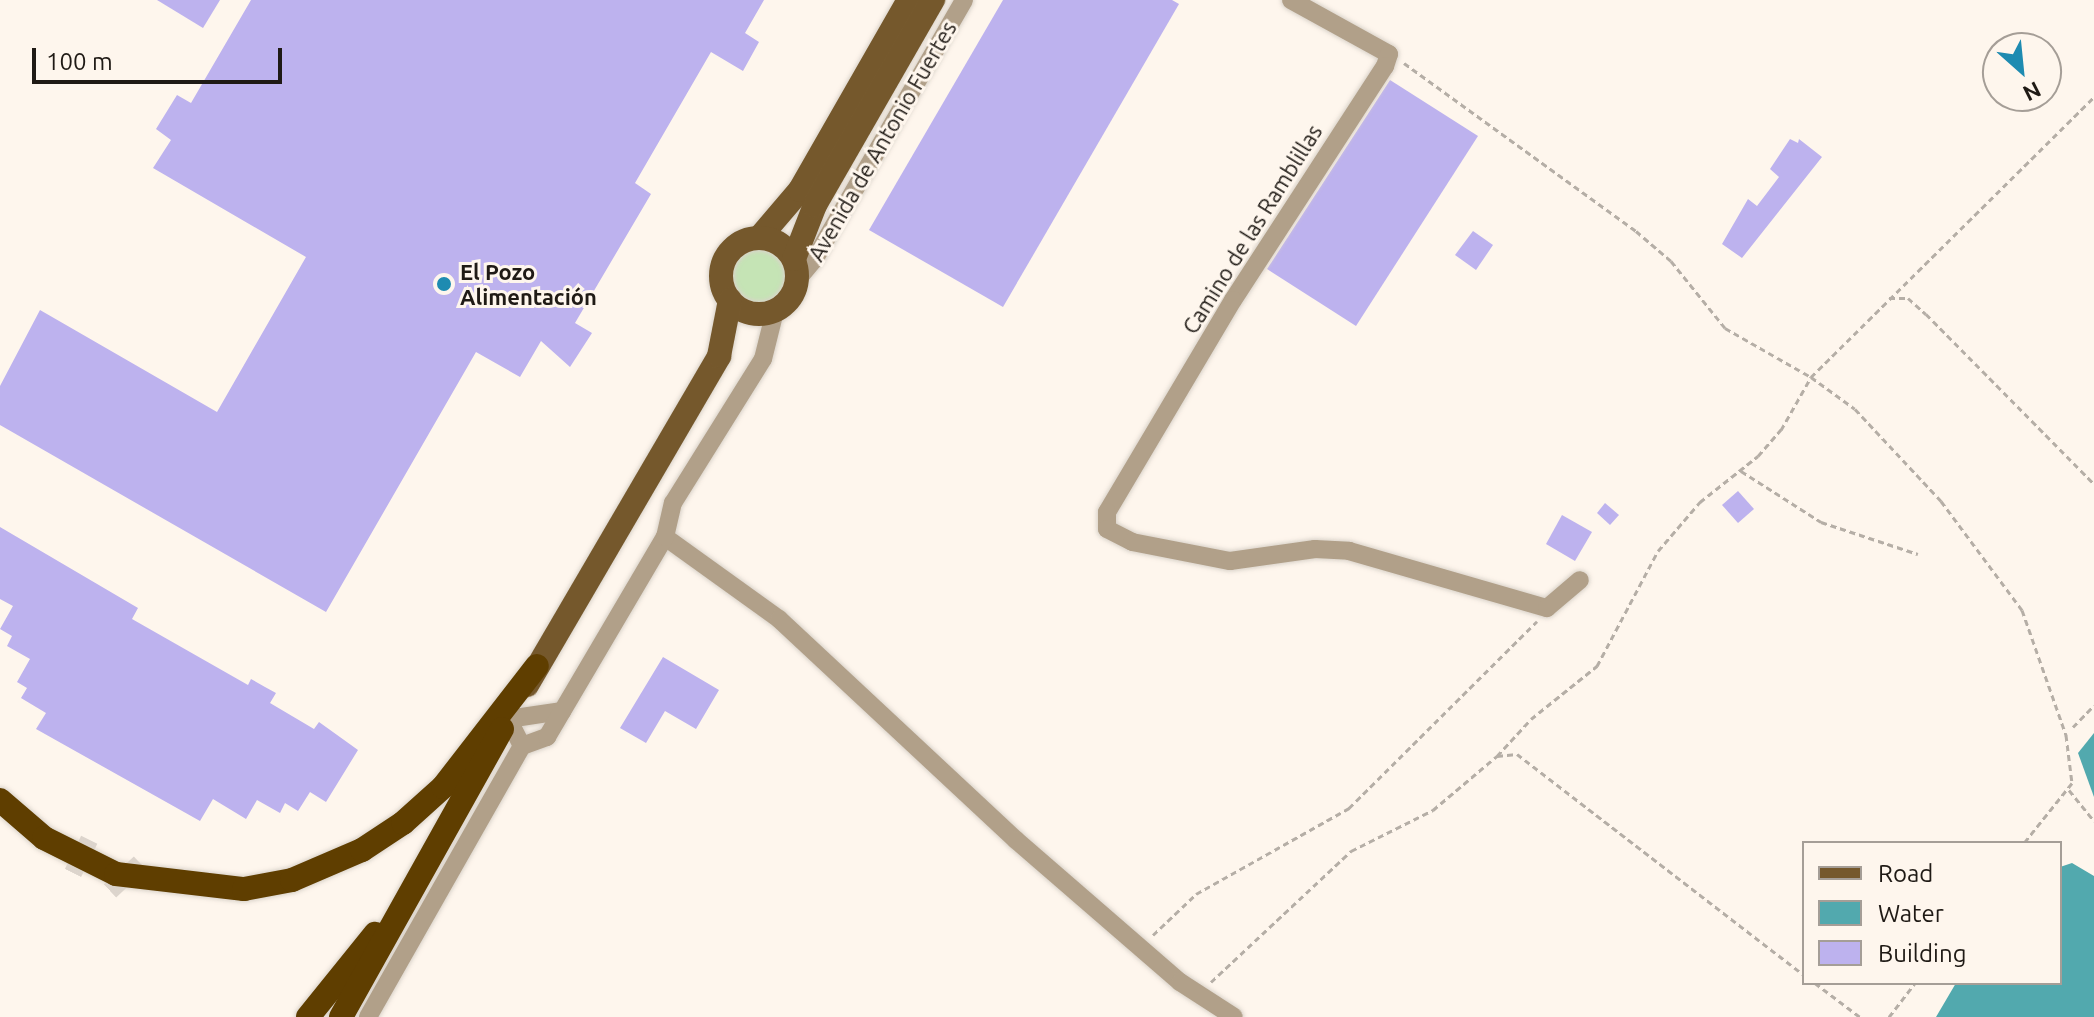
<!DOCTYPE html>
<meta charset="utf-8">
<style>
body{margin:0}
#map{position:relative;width:2094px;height:1017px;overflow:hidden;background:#fef6ed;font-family:Ubuntu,sans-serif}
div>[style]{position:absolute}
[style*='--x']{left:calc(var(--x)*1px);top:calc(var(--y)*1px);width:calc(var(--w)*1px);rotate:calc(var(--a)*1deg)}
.green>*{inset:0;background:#c5e4b5}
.round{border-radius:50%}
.water>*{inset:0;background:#52a9ae}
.building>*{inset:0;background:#bdb2ee}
.street-tunnel>*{height:18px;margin-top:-9px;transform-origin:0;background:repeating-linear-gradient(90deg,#ddd5cd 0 18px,transparent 0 27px)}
.path>*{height:3px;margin-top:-1.5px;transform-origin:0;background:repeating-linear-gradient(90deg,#b5aea6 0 6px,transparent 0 10px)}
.roads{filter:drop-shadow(0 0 2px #dad3ca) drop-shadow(0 0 2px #dad3ca)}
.street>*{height:18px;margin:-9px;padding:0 9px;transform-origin:9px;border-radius:9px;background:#b1a089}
.primary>*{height:24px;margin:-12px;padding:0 12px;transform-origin:12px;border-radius:12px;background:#75582c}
.primary>.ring{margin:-12px;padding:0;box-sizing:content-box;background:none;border:24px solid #75582c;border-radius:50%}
.highway>*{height:24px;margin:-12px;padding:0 12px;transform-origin:12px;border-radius:12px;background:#5f3e00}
.dots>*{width:22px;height:22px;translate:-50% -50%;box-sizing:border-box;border:4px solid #fef6ed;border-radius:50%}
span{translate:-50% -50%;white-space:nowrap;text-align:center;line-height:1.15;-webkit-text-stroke:6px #fef6ed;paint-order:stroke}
.street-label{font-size:22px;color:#1f1a15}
.poi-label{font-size:22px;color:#1f1a15;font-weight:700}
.left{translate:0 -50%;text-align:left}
.legend{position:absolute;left:1802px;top:841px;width:260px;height:144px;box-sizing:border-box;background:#fef6ed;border:2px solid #a59e97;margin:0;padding:10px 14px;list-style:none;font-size:24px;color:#1f1a15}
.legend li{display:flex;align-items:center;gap:16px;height:40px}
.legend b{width:40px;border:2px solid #a59e97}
.north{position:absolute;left:1982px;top:32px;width:80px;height:80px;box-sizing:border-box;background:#fef6ed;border:2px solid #a59e97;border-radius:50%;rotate:153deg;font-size:22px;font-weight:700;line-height:32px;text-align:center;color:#1f1a15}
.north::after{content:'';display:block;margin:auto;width:28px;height:36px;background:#1e8bb1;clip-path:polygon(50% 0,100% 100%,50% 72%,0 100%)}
.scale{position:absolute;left:32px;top:48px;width:250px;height:36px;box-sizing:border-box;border:4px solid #1f1a15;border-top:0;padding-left:10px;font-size:24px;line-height:28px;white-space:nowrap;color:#1f1a15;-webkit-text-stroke:6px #fef6ed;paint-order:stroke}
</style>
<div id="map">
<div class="green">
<div class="round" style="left:725px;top:242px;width:68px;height:68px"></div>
</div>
<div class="water">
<div style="clip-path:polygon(2094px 733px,2094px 797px,2078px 753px)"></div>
<div style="clip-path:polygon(2072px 863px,2094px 876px,2094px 1017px,1936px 1017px,1956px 983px,2060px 983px,2060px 867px)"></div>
</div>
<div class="building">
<div style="clip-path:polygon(157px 0,220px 0,203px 28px)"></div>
<div style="clip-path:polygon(251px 0,764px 0,745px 33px,759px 42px,743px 71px,711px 52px,635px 183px,651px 194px,575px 323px,592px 333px,570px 367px,541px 341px,520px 377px,476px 352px,326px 612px,0 425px,0 386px,40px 310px,217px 412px,306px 257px,153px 168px,171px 140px,156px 129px,177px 95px,191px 103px)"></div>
<div style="clip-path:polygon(1003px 0,1172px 0,1179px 4px,1003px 307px,869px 230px)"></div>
<div style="clip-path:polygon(1390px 80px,1478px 136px,1356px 326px,1267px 269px)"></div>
<div style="clip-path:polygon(1790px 139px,1798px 143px,1799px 139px,1822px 157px,1742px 258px,1722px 244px,1748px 199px,1757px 206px,1779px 177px,1770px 169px)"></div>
<div style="clip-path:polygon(1473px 231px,1493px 245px,1476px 270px,1455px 255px)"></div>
<div style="clip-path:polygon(1738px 491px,1754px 509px,1738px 523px,1722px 505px)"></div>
<div style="clip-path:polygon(1605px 503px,1619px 515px,1610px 525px,1597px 513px)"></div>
<div style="clip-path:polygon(1562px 515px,1592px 532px,1575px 561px,1546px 544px)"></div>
<div style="clip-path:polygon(0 527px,138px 608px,132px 619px,248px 685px,251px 679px,265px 687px,276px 693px,270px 703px,314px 729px,319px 722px,358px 750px,326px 802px,310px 792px,298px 811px,285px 803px,280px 813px,257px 800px,246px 819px,213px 799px,200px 821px,36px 729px,46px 713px,21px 698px,27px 688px,17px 682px,30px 659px,7px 646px,12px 636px,0 629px,13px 606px,0 599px)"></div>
<div style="clip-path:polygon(663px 657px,719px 690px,696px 729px,665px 711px,646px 743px,620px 728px)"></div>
</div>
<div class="street-tunnel">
<div style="--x:73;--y:873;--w:37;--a:-64"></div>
<div style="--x:110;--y:891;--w:41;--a:-43"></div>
</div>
<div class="path">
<div style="--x:1404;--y:63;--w:286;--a:35.9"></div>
<div style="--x:1636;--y:231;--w:46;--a:40.6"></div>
<div style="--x:1671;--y:261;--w:86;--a:51.1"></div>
<div style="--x:1725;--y:328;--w:99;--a:29.7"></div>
<div style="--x:1811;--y:377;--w:54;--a:36"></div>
<div style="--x:1855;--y:409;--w:126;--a:46.9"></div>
<div style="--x:1941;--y:501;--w:136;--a:53.4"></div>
<div style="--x:2022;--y:610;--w:133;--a:70.6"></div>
<div style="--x:2066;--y:735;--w:48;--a:82.9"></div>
<div style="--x:2072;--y:783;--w:77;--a:128.7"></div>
<div style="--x:1889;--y:298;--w:19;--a:0"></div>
<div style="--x:1908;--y:298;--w:24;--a:42"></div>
<div style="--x:1926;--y:314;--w:239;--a:45.3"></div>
<div style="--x:1741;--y:471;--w:95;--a:32.5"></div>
<div style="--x:1821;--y:522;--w:102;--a:18.3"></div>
<div style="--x:2073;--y:727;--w:30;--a:-46"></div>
<div style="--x:1497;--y:756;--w:50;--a:-47.4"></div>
<div style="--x:1531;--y:719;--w:85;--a:-38.8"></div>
<div style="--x:1597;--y:666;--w:130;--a:-62.1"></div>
<div style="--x:1658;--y:551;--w:65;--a:-49.4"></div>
<div style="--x:1700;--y:502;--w:74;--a:-38.4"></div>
<div style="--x:1758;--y:456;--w:35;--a:-49"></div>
<div style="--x:1781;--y:430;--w:61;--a:-60.5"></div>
<div style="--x:1811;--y:377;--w:398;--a:-44.7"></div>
<div style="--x:2069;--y:790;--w:40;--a:51"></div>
<div style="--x:1153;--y:935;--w:59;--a:-43.6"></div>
<div style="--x:1196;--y:894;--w:176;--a:-29.3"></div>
<div style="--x:1349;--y:808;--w:265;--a:-44.8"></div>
<div style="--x:1211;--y:982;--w:192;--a:-43.1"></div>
<div style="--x:1351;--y:851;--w:92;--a:-26.6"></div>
<div style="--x:1433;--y:810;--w:84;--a:-40.2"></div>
<div style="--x:1497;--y:756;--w:20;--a:-6"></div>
<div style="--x:1517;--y:754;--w:362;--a:37.6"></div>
<div style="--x:1815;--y:983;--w:56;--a:37.1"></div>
<div style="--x:1889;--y:1017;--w:43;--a:-52.6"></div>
</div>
<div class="roads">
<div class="street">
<div style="--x:1291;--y:0;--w:112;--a:28.9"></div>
<div style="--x:1389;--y:54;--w:13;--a:108"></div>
<div style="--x:1385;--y:66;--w:279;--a:123"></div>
<div style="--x:1233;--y:300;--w:247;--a:120.7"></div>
<div style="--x:1107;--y:512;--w:17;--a:90"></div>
<div style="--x:1107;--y:529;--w:28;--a:27"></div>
<div style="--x:1132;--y:542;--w:100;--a:11"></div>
<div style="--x:1230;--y:561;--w:86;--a:-8"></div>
<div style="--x:1315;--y:549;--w:34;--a:3"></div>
<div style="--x:1349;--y:551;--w:206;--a:16.1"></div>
<div style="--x:1547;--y:608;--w:43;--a:-40.3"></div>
<div style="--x:797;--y:280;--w:26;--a:-50"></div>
<div style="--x:814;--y:260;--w:300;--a:-60"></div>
<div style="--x:665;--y:537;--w:140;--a:35.7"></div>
<div style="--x:779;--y:619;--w:324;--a:43"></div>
<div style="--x:1016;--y:840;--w:217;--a:40.9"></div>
<div style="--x:1180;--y:982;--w:64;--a:32.9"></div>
<div style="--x:522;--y:746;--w:30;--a:-117"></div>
<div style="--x:508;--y:719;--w:55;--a:-8.4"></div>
<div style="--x:368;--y:1017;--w:312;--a:-60.4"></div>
<div style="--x:522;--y:746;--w:27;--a:-20"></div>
<div style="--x:547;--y:737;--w:232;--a:-59.5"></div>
<div style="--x:665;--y:537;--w:35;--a:-77"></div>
<div style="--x:673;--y:503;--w:170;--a:-58"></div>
<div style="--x:763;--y:359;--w:49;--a:-76"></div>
</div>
<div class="primary">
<div style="--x:759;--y:238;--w:63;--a:-49.5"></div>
<div style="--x:800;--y:190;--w:219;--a:-60.2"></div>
<div class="ring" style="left:721px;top:238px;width:52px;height:52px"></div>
<div style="--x:794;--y:259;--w:58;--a:-68.7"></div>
<div style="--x:815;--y:205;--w:237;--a:-60.1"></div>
<div style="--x:527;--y:685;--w:381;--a:-59.7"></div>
<div style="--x:719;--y:356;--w:57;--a:-78.9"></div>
</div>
<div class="highway">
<div style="--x:0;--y:800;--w:58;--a:40.8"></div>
<div style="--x:44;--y:838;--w:80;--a:26.6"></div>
<div style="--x:116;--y:874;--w:129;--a:6.7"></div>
<div style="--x:244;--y:889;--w:49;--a:-10.6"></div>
<div style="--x:292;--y:880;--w:76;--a:-23.2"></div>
<div style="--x:362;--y:850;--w:49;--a:-33.4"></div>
<div style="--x:403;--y:823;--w:54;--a:-42"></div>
<div style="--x:443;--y:787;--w:153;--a:-52.2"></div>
<div style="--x:308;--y:1017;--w:107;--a:-51.1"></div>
<div style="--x:341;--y:1017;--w:330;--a:-60.8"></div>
</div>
</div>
<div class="dots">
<div style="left:444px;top:284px;background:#1e8bb1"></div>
</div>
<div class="street-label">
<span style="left:882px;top:141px;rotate:-60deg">Avenida de Antonio Fuertes</span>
<span style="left:1252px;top:229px;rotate:-58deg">Camino de las Ramblillas</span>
</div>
<div class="poi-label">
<span class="left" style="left:460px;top:284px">El Pozo<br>Alimentación</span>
</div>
<ul class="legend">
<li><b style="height:10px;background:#75582c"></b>Road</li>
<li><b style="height:22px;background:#52a9ae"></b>Water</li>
<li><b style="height:22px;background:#bdb2ee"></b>Building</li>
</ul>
<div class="north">N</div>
<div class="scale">100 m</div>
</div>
